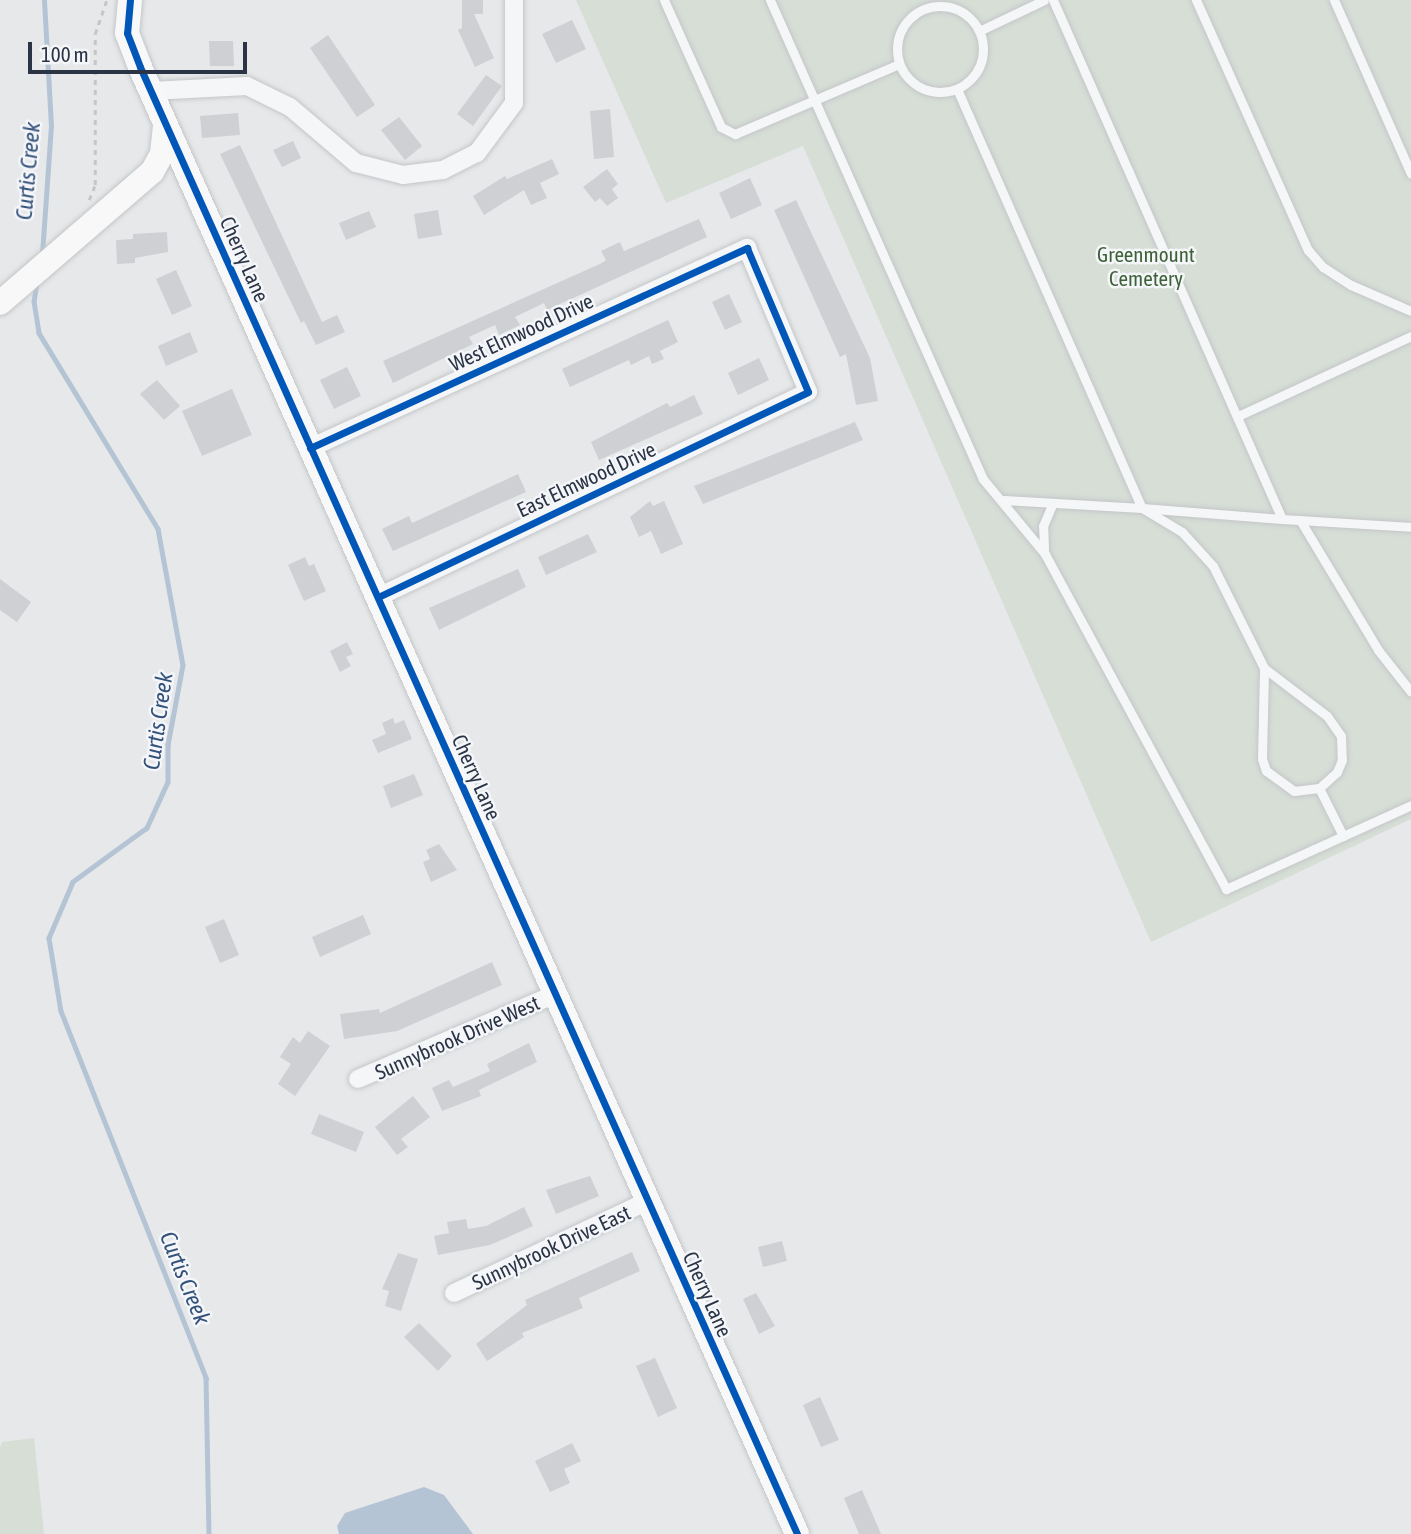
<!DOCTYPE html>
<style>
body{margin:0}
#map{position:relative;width:1411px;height:1534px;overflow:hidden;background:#e6e8ea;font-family:"Asap Condensed",sans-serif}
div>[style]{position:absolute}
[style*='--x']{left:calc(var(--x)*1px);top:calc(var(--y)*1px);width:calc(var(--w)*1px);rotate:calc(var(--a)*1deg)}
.green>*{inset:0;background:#d6ded6}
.water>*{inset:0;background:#b4c4d5}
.stream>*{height:4.5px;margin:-2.25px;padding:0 2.25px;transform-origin:2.25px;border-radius:2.25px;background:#b4c4d5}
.building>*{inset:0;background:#ced0d3}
.path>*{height:2.5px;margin-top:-1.25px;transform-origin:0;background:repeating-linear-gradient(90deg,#c5c6ca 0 5px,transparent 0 10px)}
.roads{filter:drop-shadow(0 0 2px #c4c6c8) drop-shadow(0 0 2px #c4c6c8)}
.lane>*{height:9px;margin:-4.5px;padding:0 4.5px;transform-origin:4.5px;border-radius:4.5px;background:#f5f6f7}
.lane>.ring{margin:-4.5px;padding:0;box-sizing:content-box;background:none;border:9px solid #f5f6f7;border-radius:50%}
.street>*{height:18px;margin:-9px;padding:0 9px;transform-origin:9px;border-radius:9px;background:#f5f6f7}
.secondary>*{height:24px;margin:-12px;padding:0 12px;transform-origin:12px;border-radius:12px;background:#f8f8f8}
.cycleway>*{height:7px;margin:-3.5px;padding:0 3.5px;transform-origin:3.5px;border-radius:3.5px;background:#0057b8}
span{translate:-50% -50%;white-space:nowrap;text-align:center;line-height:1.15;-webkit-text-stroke:5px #f4f6f9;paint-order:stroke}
.park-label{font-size:21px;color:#3f6138}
.street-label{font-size:21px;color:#2b3445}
.water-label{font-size:23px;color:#34527a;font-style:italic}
.scale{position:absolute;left:28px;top:42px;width:219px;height:32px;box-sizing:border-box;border:4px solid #2b3445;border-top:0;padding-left:9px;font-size:21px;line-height:24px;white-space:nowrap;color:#2b3445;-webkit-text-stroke:5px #f4f6f9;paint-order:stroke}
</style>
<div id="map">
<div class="green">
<div style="clip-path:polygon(576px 0,1411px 0,1411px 819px,1151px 942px,803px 146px,666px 203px)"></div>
<div style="clip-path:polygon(34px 1438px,44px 1534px,0 1534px,0 1448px,2px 1442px)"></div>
</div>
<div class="water">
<div style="clip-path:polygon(424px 1487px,444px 1495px,473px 1534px,339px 1534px,337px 1526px,345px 1513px)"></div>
</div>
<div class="stream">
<div style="--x:42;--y:254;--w:128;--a:-86"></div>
<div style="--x:51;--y:126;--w:126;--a:-93.2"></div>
<div style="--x:37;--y:283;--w:18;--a:99"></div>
<div style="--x:34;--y:301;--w:32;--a:81"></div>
<div style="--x:39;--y:333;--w:229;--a:58.7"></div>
<div style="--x:158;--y:529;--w:138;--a:79.6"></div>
<div style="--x:183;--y:665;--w:81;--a:100.6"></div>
<div style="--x:168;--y:745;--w:37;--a:90"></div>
<div style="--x:168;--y:782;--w:51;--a:114.5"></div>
<div style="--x:147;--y:828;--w:92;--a:143.9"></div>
<div style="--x:73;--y:882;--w:61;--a:113.2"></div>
<div style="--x:49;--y:938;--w:74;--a:80.7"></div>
<div style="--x:61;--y:1011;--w:395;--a:68.4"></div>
<div style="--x:206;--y:1378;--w:156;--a:88.9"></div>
</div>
<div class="building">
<div style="clip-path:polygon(462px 0,483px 0,483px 14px,474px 14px,494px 58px,475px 67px,458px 30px,462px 28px)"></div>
<div style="clip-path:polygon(572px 20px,586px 49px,556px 63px,542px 34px)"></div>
<div style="clip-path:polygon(328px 35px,375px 105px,357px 117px,310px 48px)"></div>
<div style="clip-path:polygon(209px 41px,233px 41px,234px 66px,210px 66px)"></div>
<div style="clip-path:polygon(486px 75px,502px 86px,473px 126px,457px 114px)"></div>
<div style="clip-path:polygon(610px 109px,614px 157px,594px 159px,590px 111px)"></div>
<div style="clip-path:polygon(238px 113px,240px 135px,202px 138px,200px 116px)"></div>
<div style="clip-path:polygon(399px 117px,422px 146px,405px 160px,381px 130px)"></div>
<div style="clip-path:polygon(293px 141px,301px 158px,282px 167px,273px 150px)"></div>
<div style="clip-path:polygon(240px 145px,322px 322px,337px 315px,345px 332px,316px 345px,304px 321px,301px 323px,220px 154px)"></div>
<div style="clip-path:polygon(552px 159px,559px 174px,540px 183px,547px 198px,531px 205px,524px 190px,484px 215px,473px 196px,505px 176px,507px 179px)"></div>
<div style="clip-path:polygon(607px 169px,618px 184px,612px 189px,618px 198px,607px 206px,600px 198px,595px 202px,583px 187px)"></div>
<div style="clip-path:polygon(750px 178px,762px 205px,731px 219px,719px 193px)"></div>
<div style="clip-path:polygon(796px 200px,870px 358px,878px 401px,856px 405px,846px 354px,840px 357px,774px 210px)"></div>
<div style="clip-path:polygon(438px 210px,442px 235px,418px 239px,414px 214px)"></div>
<div style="clip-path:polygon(369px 211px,376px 227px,346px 240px,339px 223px)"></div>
<div style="clip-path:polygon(699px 219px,707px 237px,547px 310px,544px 303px,515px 317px,520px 325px,499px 335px,495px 325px,469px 337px,473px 344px,393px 383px,383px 361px,602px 263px,606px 260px,601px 251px,620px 242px,624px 251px)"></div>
<div style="clip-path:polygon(167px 232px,168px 252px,135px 258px,135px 263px,117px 264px,116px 240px,133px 239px,133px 234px)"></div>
<div style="clip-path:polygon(176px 270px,192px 306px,172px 315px,156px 279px)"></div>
<div style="clip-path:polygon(729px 294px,742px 322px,725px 330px,712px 302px)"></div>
<div style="clip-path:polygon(668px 320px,678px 342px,660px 351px,664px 359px,652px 364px,649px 356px,631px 365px,629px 360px,570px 387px,562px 369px)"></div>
<div style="clip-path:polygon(190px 332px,198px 352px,166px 366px,158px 346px)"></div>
<div style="clip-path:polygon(759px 358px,769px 380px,738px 395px,728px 373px)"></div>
<div style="clip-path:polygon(347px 367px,361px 396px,334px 409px,320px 380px)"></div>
<div style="clip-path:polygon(157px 380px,180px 406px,164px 420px,140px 394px)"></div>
<div style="clip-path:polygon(232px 389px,252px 435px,202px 456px,182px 411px)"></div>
<div style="clip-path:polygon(694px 395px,703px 414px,599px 460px,591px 442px,667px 403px,670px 407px)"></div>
<div style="clip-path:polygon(855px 422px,863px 440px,703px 504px,694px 486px)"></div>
<div style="clip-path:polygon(518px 474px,526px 492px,393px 551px,382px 529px,409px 516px,412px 523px)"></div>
<div style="clip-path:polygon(650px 501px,653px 506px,664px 501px,683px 544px,661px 554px,651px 531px,639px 537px,630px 517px)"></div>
<div style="clip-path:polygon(588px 534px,597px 552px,546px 575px,538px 557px)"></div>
<div style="clip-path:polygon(305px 557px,309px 566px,314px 564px,326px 591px,304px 601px,288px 565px)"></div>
<div style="clip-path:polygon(518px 569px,526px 587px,439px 630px,429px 608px)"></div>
<div style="clip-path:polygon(0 579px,31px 602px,17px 622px,0 610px)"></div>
<div style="clip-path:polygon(347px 642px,353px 654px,346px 657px,351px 666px,340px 672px,330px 651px)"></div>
<div style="clip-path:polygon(393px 718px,395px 724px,404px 720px,412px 739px,378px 753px,372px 740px,386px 734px,382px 723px)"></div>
<div style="clip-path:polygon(414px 774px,423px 795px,391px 808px,383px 786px)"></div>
<div style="clip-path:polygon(439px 844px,457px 870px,431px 882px,423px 862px,430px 859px,426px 850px)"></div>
<div style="clip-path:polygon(363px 915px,371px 934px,320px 957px,312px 937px)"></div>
<div style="clip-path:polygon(224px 919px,239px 955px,220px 963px,205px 927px)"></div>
<div style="clip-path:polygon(492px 962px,502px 985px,397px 1031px,344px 1039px,340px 1014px,379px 1009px,380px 1013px)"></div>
<div style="clip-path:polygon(308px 1031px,330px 1046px,295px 1096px,278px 1084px,291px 1064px,280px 1057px,293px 1037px,300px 1043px)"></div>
<div style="clip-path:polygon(529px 1043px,537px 1062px,479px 1090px,481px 1096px,442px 1111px,432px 1088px,449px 1080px,453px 1087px,490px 1071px,487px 1064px)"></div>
<div style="clip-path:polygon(413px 1096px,430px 1117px,401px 1139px,408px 1147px,397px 1155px,375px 1127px)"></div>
<div style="clip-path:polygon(319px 1114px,364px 1132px,356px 1152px,311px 1134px)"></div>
<div style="clip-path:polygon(590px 1176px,599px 1196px,556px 1214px,546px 1190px)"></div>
<div style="clip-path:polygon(524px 1207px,533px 1226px,490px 1245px,438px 1255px,434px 1236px,449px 1233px,447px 1222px,466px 1219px,468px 1229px,486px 1226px)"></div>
<div style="clip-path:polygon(782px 1241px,787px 1261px,763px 1267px,758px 1247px)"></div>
<div style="clip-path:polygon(632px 1252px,640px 1271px,579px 1298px,583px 1308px,522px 1333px,524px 1337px,487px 1361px,476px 1344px,527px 1305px,525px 1300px)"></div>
<div style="clip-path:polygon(398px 1253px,418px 1259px,401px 1311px,385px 1306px,389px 1291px,382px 1289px)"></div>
<div style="clip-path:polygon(756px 1293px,775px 1326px,759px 1334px,743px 1299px)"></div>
<div style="clip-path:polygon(419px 1323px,452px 1356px,438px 1371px,404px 1337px)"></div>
<div style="clip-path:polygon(655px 1358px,677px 1408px,658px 1417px,636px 1366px)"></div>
<div style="clip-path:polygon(820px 1397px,839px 1440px,821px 1447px,803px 1405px)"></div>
<div style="clip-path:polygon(572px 1443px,581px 1461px,564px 1469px,570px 1483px,550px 1492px,535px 1461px)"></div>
<div style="clip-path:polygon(862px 1490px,881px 1534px,859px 1534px,844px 1498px)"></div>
</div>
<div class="path">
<div style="--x:89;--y:200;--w:16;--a:-68"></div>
<div style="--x:95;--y:185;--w:151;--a:-90"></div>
<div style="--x:95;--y:34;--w:36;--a:-71"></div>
</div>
<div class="roads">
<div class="lane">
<div style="--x:664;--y:0;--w:139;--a:65.8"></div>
<div style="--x:721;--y:127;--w:16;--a:27"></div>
<div style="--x:735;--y:134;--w:178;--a:-23.1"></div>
<div style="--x:770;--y:0;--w:524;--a:66.03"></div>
<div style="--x:983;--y:479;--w:97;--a:50.4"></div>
<div style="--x:1045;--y:554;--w:381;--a:61.6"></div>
<div style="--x:1226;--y:889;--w:203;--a:-24.4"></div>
<div style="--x:1053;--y:0;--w:567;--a:66.19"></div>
<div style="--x:1282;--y:519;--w:129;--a:3.5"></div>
<div style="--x:1196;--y:0;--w:274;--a:65.9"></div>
<div style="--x:1308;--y:250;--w:23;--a:49"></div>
<div style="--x:1323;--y:267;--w:33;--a:33"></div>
<div style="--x:1351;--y:285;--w:65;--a:23.4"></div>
<div style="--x:1334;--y:0;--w:190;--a:66.1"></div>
<div class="ring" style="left:897px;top:6px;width:77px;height:77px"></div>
<div style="--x:979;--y:31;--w:72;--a:-25.5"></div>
<div style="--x:957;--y:89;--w:458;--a:66.2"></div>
<div style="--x:1142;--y:508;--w:140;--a:4.5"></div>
<div style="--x:1238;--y:416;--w:191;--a:-24.8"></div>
<div style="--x:1004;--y:500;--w:138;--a:3.3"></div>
<div style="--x:1142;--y:508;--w:47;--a:31"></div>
<div style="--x:1182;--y:532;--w:46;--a:47.6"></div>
<div style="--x:1213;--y:566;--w:114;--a:63.4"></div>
<div style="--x:1264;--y:668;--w:79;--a:37.3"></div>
<div style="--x:1327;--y:716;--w:24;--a:55"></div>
<div style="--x:1341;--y:736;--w:24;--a:88"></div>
<div style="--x:1342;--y:760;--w:13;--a:113"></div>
<div style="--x:1337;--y:772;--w:24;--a:138"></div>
<div style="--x:1319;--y:788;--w:25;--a:173"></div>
<div style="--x:1294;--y:791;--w:34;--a:-144"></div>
<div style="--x:1266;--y:771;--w:13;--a:-108"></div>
<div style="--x:1262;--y:759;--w:91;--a:-88.7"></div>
<div style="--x:1300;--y:520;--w:152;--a:59"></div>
<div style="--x:1378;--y:650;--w:53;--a:51.8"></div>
<div style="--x:1044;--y:549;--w:23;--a:-92"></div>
<div style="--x:1043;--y:526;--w:25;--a:-67"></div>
<div style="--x:1319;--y:788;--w:54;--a:63.4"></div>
</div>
<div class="street">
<div style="--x:151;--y:91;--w:96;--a:-3"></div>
<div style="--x:247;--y:86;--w:48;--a:26"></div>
<div style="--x:290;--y:107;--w:87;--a:40.3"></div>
<div style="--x:356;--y:163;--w:49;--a:14.3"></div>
<div style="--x:403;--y:175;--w:40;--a:-7.1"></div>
<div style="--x:443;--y:170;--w:38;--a:-27"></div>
<div style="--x:477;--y:153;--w:62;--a:-53.5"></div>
<div style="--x:514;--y:103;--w:103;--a:-90"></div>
<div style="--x:310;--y:448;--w:481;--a:-24.6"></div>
<div style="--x:747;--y:248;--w:156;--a:67"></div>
<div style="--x:808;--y:392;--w:476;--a:154.5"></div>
<div style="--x:358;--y:1079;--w:215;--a:-23.3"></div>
<div style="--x:454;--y:1293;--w:215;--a:-25.4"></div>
</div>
<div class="secondary">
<div style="--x:130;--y:0;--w:33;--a:95"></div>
<div style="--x:127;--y:33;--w:36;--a:69"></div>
<div style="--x:140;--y:67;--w:1607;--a:65.87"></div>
<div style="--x:0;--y:303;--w:201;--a:-40.8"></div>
<div style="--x:152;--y:172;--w:21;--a:-61"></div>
<div style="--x:162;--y:154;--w:30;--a:-84"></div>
</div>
</div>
<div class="cycleway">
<div style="--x:130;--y:0;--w:33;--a:95"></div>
<div style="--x:127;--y:33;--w:36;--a:69"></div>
<div style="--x:140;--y:67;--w:1607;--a:65.87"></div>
<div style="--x:310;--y:448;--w:481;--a:-24.6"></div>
<div style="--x:747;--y:248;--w:156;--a:67"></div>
<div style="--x:808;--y:392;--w:476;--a:154.5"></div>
</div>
<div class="park-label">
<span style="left:1146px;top:266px">Greenmount<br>Cemetery</span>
</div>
<div class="street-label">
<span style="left:245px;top:259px;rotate:66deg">Cherry Lane</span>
<span style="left:521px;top:332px;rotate:-25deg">West Elmwood Drive</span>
<span style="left:586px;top:479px;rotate:-25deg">East Elmwood Drive</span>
<span style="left:477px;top:777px;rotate:66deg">Cherry Lane</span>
<span style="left:457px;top:1037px;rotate:-24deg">Sunnybrook Drive West</span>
<span style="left:551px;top:1247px;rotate:-25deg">Sunnybrook Drive East</span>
<span style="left:708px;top:1294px;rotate:66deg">Cherry Lane</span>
</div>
<div class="water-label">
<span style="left:28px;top:171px;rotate:-85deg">Curtis Creek</span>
<span style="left:158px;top:721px;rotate:-82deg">Curtis Creek</span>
<span style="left:185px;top:1278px;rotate:68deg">Curtis Creek</span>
</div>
<div class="scale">100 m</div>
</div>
